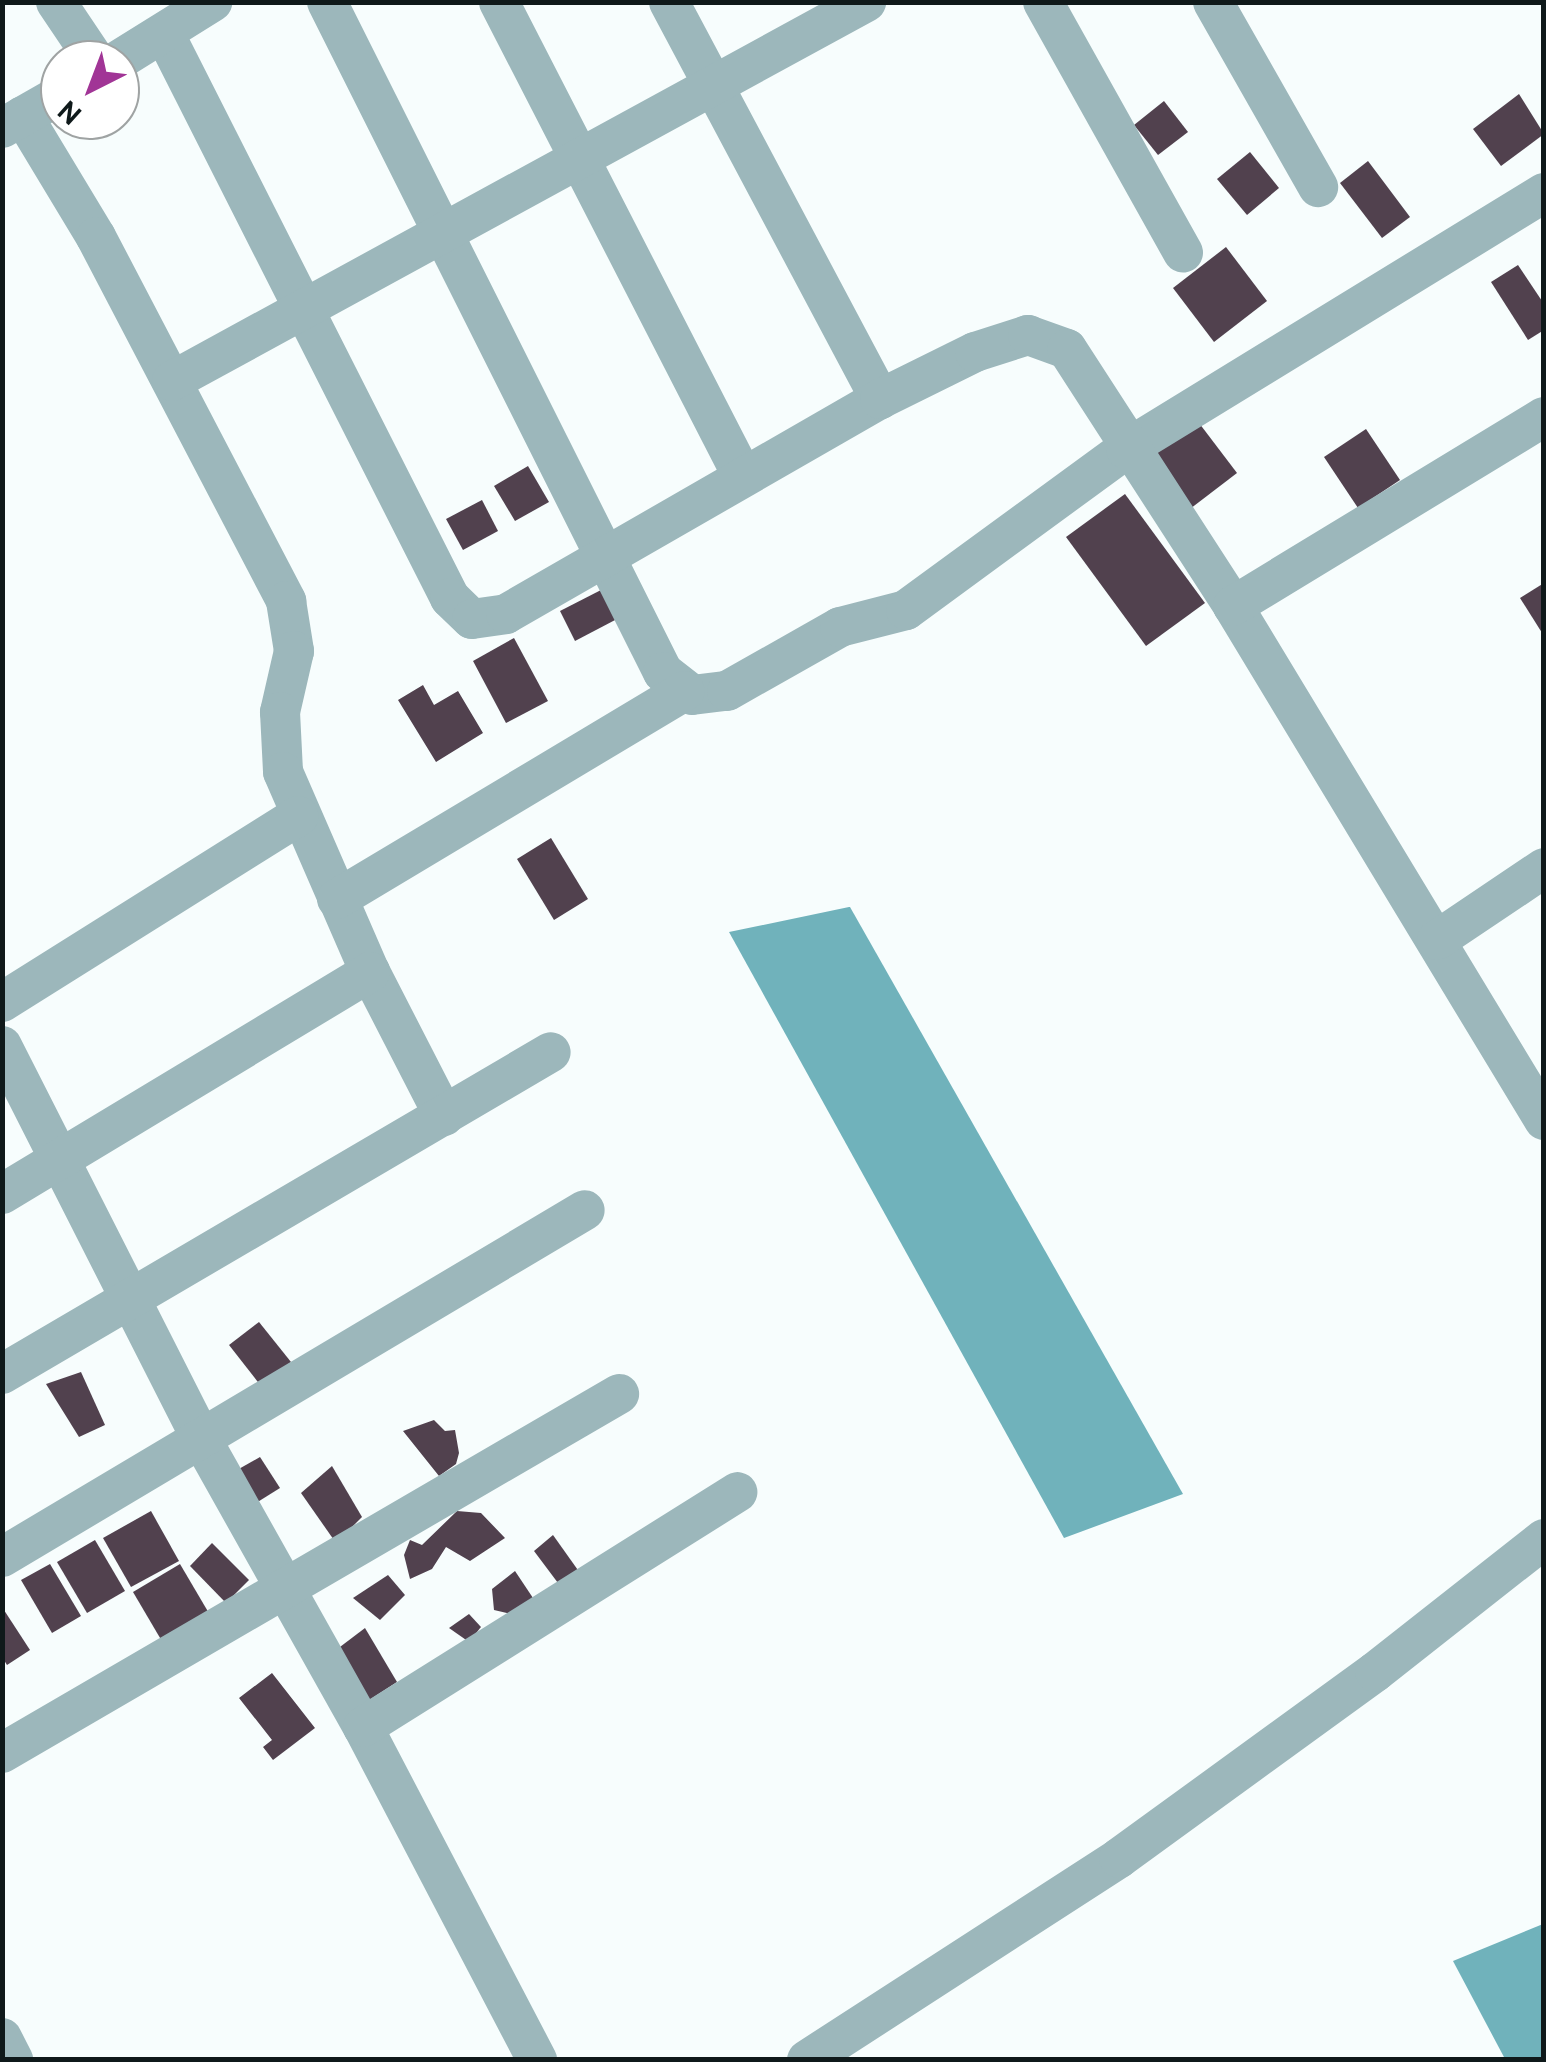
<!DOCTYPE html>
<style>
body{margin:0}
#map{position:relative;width:1546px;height:2062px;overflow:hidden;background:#f7fdfd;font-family:Overpass,sans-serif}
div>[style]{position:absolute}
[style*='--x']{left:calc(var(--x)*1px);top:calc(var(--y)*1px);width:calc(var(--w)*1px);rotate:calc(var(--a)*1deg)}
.water>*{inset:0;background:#70b2bb}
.building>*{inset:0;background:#51414e}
.minor>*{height:40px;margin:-20px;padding:0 20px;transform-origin:20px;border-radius:20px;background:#9cb7bb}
span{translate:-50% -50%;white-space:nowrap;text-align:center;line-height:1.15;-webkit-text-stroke:10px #fff;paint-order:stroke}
.frame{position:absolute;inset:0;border:5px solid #0f191a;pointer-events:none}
.north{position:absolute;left:40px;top:40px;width:100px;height:100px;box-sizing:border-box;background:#fff;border:2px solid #9fa3a3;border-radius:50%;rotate:222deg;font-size:28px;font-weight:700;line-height:40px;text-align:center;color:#0f191a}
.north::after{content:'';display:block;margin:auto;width:35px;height:45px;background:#a13596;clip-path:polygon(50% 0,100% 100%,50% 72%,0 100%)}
</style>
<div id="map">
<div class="water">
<div style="clip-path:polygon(849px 907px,850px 907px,1183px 1494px,1064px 1538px,729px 932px)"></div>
<div style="clip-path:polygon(1543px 1924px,1543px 2059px,1505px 2059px,1453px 1961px)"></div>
</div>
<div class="building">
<div style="clip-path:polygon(1519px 94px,1544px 134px,1501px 166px,1473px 129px)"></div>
<div style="clip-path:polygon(1164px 101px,1188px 132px,1158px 155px,1134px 125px)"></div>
<div style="clip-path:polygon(1250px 152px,1279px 188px,1247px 215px,1217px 179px)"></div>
<div style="clip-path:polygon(1368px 161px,1410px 217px,1382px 238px,1340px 183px)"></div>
<div style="clip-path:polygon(1226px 247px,1267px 301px,1214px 342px,1173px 288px)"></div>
<div style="clip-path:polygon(1518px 265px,1544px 304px,1544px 330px,1528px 340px,1491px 282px)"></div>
<div style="clip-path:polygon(1196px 419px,1237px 473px,1186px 512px,1138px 465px)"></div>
<div style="clip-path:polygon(1366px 429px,1400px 480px,1358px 508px,1324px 457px)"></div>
<div style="clip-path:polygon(528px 466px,549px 502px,515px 521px,494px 486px)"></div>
<div style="clip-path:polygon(1125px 494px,1205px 603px,1146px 646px,1066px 537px)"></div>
<div style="clip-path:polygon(482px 500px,498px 531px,463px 550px,446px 519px)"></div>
<div style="clip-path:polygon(1544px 583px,1544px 636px,1520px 598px)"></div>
<div style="clip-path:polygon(601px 590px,617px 619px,575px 641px,560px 611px)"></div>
<div style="clip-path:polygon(514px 638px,548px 701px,506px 723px,473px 661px)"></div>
<div style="clip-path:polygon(423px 685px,434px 705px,458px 691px,483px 733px,436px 762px,398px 700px)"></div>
<div style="clip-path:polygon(551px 838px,588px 899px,554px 920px,517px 859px)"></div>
<div style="clip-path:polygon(259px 1322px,291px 1362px,261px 1386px,229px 1345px)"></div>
<div style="clip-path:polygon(81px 1372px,105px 1425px,79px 1437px,46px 1384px)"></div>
<div style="clip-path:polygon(434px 1420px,445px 1431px,455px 1430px,459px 1453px,456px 1464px,439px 1476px,403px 1431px)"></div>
<div style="clip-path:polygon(260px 1457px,280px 1488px,248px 1508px,237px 1470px)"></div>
<div style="clip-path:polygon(332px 1466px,362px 1517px,336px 1543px,301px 1493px)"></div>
<div style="clip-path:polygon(151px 1511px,179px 1561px,131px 1587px,103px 1538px)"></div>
<div style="clip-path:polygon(457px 1511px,481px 1513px,505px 1538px,470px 1561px,446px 1547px,432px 1569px,410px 1579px,404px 1555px,410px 1540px,422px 1545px)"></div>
<div style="clip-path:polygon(553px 1535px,580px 1573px,561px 1587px,534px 1551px)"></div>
<div style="clip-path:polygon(95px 1540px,125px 1591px,87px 1613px,57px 1562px)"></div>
<div style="clip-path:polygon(212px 1543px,249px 1580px,226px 1603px,190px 1566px)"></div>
<div style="clip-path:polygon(50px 1564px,81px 1616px,52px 1633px,21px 1580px)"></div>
<div style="clip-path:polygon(180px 1564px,210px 1615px,163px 1643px,133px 1592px)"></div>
<div style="clip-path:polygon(515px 1571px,537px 1604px,516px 1615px,494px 1610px,492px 1589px)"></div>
<div style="clip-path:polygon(388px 1575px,405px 1595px,380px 1620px,353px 1598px)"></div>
<div style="clip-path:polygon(2px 1607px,30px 1650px,7px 1665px,2px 1657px)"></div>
<div style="clip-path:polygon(469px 1614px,481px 1627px,469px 1642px,449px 1628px)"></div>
<div style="clip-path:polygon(365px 1628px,397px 1682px,360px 1706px,332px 1653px)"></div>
<div style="clip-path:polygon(272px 1673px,315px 1728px,273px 1760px,263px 1747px,272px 1740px,239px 1698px)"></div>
</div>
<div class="minor">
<div style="--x:56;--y:2;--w:70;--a:56.1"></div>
<div style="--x:327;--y:2;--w:750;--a:63.37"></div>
<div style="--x:663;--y:672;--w:37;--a:38"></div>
<div style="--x:692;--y:695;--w:35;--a:-7"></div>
<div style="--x:727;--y:691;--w:130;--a:-29.5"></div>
<div style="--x:840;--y:627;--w:68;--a:-14.4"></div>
<div style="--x:906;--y:610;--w:273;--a:-36.2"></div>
<div style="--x:1126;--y:449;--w:490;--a:-31.5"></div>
<div style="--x:499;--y:2;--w:534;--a:62.81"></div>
<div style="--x:669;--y:2;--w:450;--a:62"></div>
<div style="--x:1043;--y:2;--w:287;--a:60.8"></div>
<div style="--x:1213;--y:2;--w:213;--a:60.4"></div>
<div style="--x:164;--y:33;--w:633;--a:63.15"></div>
<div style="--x:450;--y:598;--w:30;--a:44"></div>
<div style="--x:472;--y:619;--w:34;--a:-8"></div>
<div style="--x:506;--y:614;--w:431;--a:-29.9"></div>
<div style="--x:880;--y:399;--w:106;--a:-26.3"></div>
<div style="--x:975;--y:352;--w:56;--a:-17.8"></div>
<div style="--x:1028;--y:335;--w:41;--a:19.7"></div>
<div style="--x:1067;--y:349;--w:306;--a:57.1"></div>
<div style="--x:1233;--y:606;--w:601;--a:58.82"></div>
<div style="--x:119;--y:60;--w:110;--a:-31.9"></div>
<div style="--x:23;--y:116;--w:141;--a:58.9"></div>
<div style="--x:96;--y:237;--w:411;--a:62.4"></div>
<div style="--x:286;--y:601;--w:51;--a:80.9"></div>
<div style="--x:294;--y:651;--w:63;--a:102.9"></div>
<div style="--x:280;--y:712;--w:60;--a:87.1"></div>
<div style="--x:283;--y:772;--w:218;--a:66.5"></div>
<div style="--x:370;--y:972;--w:162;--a:62.8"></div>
<div style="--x:2;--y:128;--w:67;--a:-29.6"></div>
<div style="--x:172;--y:381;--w:791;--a:-28.64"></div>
<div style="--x:1233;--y:606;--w:364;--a:-31.3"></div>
<div style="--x:337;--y:899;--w:405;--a:-30.9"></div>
<div style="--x:1437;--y:940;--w:129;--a:-33.9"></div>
<div style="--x:2;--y:1002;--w:350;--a:-32.1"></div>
<div style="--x:2;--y:1046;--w:444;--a:63.1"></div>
<div style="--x:203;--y:1442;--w:327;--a:60.7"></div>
<div style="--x:363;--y:1727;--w:376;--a:62.4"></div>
<div style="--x:2;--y:1194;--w:430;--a:-31.1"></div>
<div style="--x:2;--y:1374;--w:636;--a:-30.39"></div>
<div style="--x:2;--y:1557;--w:678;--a:-30.76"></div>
<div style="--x:363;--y:1727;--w:442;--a:-32.1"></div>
<div style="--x:2;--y:1753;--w:714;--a:-30.19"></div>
<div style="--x:2;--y:2038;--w:25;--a:63"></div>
<div style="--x:807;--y:2060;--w:372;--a:-32.9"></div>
<div style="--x:1119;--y:1858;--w:316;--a:-36"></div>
<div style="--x:1375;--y:1672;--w:215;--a:-38.2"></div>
</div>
<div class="frame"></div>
<div class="north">N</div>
</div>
